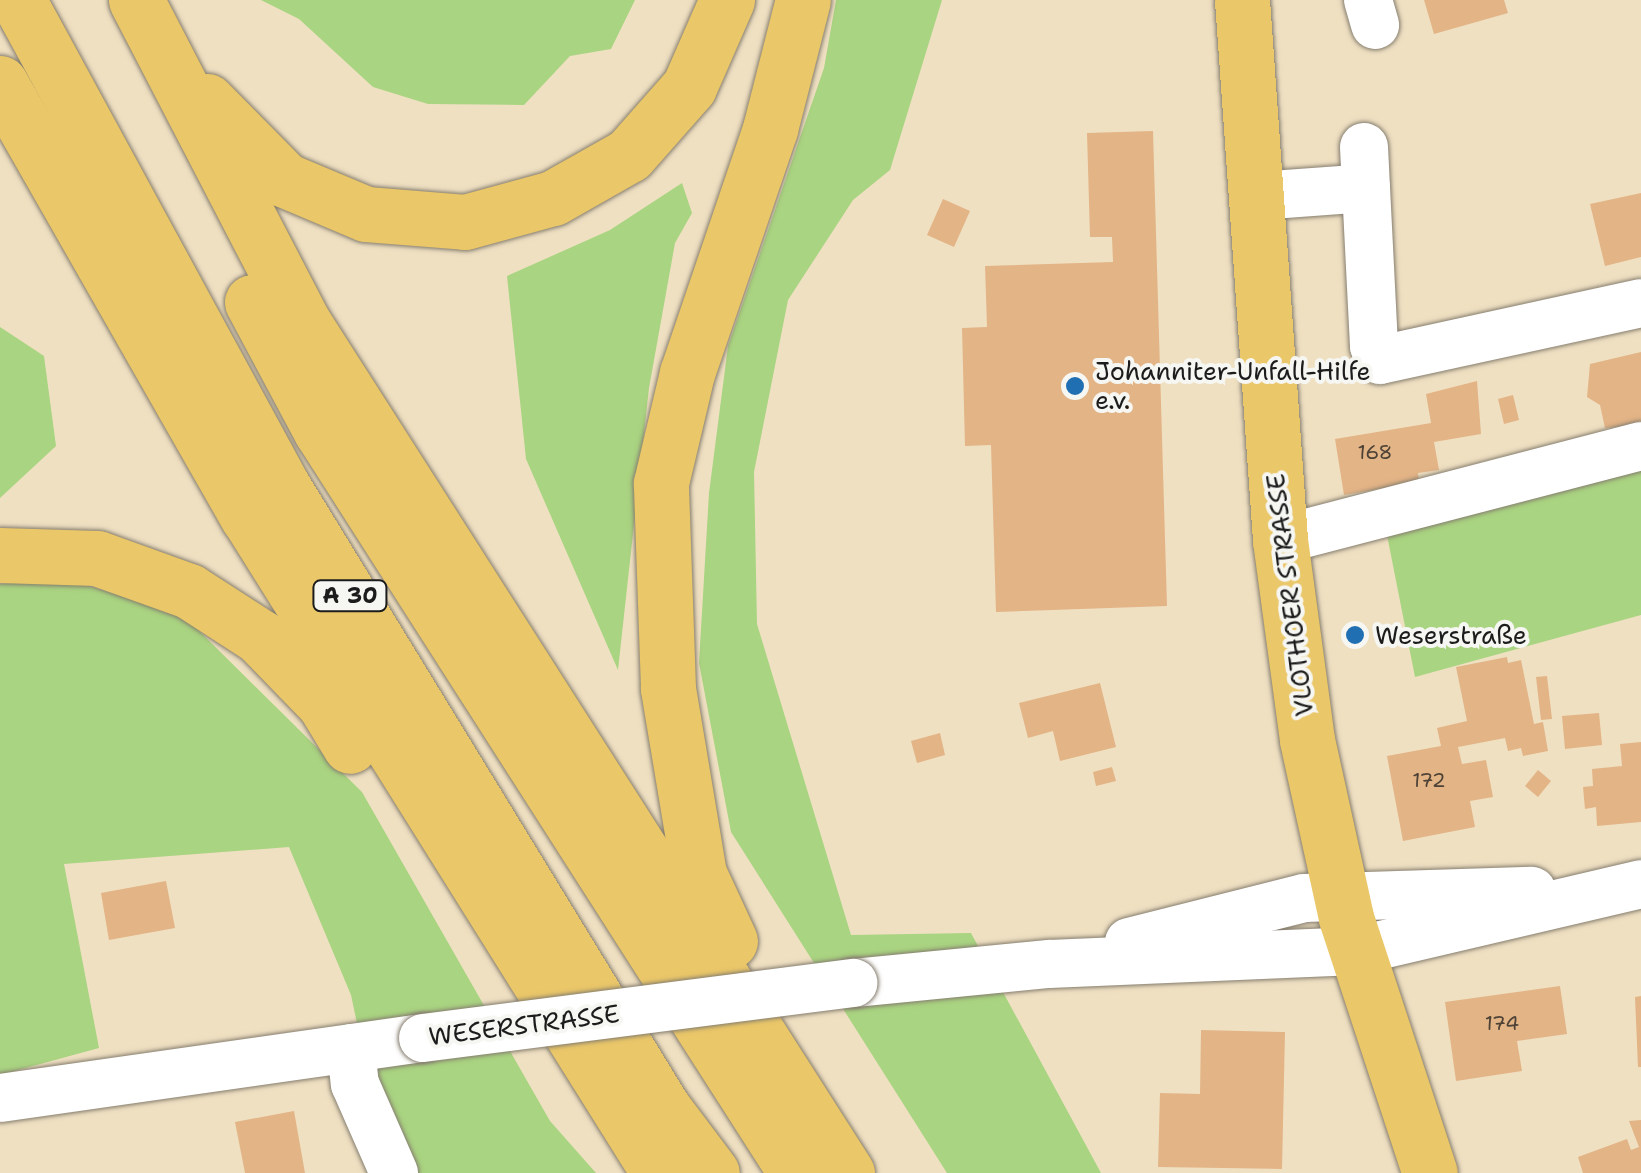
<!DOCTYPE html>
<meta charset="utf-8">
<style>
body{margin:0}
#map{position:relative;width:1641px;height:1173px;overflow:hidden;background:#efe0c2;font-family:"Shantell Sans",sans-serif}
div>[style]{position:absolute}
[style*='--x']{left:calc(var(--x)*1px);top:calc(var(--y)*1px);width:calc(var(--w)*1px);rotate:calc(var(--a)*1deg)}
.green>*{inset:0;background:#a9d481}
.building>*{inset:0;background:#e3b486}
.roads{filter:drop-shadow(0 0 2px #867e6f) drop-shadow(0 0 2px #867e6f)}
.minor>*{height:48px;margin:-24px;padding:0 24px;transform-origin:24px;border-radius:24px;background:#fff}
.major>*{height:55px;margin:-27.5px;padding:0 27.5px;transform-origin:27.5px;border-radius:27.5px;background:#eac769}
.highway>*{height:55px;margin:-27.5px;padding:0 27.5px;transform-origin:27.5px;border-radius:27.5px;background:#eac769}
.bridges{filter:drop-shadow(0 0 2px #867e6f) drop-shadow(0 0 2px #867e6f)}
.minor-bridge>*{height:48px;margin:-24px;padding:0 24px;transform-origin:24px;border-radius:24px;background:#fff}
.dots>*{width:28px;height:28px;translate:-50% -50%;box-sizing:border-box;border:5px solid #f6f6f2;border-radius:50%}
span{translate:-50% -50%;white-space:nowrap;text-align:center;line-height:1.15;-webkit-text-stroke:8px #f6f6f2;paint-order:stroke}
.number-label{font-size:20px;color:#4e4236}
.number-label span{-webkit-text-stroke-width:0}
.shield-label span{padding:2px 8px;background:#f6f6f2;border:2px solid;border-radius:8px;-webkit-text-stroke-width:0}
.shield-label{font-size:22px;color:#1c1c1c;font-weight:700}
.poi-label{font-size:25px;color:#1c1c1c}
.left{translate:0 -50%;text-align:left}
.street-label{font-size:25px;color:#1c1c1c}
</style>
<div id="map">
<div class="green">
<div style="clip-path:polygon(261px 0,635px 0,611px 49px,570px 56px,524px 105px,428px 104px,373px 87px,299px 19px)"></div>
<div style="clip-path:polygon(836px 0,942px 0,890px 170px,853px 200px,788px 300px,754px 472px,757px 624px,851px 935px,971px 933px,1101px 1173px,947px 1173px,731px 832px,699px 663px,709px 493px,728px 346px,824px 68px)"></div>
<div style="clip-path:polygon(682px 183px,692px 213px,675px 243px,649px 388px,618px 670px,526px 459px,507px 276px,610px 230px)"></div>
<div style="clip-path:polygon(0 327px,44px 356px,56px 446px,0 498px)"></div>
<div style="clip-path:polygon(1641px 453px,1641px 615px,1415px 677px,1385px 525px)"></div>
<div style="clip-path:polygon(64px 579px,180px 612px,362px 792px,550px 1121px,596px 1173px,409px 1173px,373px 1099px,351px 995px,289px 847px,64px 864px,99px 1048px,0 1075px,0 584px)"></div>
</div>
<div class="building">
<div style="clip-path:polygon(1424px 0,1504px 0,1508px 13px,1434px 34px)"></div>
<div style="clip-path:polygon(1153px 131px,1167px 606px,996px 612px,991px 445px,965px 446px,962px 328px,987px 327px,985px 266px,1113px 262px,1112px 237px,1090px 237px,1087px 133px)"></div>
<div style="clip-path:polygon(1641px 193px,1641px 257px,1605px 266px,1590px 204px)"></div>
<div style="clip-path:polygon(943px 199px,970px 211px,954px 247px,927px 235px)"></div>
<div style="clip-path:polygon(1641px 352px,1641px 425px,1605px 428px,1600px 405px,1587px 397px,1590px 364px)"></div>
<div style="clip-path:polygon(1477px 381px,1481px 434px,1434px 442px,1439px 470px,1418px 473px,1419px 482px,1344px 495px,1335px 439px,1431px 423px,1426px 394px)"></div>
<div style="clip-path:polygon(1513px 395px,1519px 420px,1504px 424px,1498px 399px)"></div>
<div style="clip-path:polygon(1507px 657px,1508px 663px,1521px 660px,1534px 724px,1543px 722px,1548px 751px,1523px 756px,1521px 748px,1508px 751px,1505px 738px,1458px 747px,1462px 764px,1486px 760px,1493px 797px,1470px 801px,1475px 827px,1403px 841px,1387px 756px,1441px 746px,1437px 728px,1467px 721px,1456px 667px)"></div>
<div style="clip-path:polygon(1547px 676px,1552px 719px,1541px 720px,1536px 677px)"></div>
<div style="clip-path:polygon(1100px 683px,1116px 747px,1060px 761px,1053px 731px,1028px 738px,1019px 703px)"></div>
<div style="clip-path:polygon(1599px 713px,1602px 745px,1565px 749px,1562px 716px)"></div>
<div style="clip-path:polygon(940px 733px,945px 755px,917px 763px,911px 741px)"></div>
<div style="clip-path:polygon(1641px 742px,1641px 822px,1597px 826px,1596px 807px,1585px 809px,1583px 787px,1593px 786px,1592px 769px,1622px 766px,1620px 744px)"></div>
<div style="clip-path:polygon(1112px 767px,1116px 781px,1096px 786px,1093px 772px)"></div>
<div style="clip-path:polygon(1538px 770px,1551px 781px,1538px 797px,1525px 786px)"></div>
<div style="clip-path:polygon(166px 881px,175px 928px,109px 940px,101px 893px)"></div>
<div style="clip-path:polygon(1560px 986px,1567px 1034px,1517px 1041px,1522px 1071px,1456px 1081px,1445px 1002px)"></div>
<div style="clip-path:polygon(1641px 996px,1641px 1067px,1638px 1067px,1635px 997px)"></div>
<div style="clip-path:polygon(1201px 1030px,1285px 1032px,1282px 1169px,1158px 1167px,1160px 1093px,1200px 1094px)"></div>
<div style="clip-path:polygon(294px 1111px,305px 1173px,245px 1173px,235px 1122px)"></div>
<div style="clip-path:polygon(1641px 1120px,1641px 1173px,1583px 1173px,1578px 1157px,1627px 1139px,1631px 1150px,1639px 1147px,1629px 1121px)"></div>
</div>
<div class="roads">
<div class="minor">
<div style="--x:1368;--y:0;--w:26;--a:74"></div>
<div style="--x:1364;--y:147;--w:41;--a:87.2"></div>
<div style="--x:1258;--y:196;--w:108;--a:-4.2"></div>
<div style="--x:1366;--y:188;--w:158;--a:87.1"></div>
<div style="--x:1374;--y:346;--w:15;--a:67"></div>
<div style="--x:1380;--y:360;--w:267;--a:-12.3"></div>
<div style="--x:1280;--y:540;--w:373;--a:-14.6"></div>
<div style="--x:1129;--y:942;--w:180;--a:-14.1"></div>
<div style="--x:1304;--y:898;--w:228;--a:-1.8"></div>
<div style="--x:854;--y:983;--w:196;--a:-5.6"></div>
<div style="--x:1049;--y:964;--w:307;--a:-2.4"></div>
<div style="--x:1356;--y:951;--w:293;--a:-13.2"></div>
<div style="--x:351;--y:1048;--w:36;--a:84"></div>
<div style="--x:355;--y:1084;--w:97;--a:66.3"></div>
<div style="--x:0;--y:1098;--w:427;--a:-8.1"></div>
</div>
<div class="major">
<div style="--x:1242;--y:0;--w:541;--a:85.97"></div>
<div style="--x:1280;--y:540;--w:202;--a:82.3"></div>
<div style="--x:1307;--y:740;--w:182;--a:77.6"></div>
<div style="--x:1346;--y:918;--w:268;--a:71.8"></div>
</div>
<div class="highway">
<div style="--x:18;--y:0;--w:554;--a:61.45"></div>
<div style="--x:283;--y:487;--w:728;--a:58.54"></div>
<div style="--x:663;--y:1108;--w:81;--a:53"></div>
<div style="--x:136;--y:0;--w:363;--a:62.6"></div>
<div style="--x:303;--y:322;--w:1010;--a:57.41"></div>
<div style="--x:0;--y:83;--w:500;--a:60.3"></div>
<div style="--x:248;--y:517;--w:774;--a:57.93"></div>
<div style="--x:207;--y:101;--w:111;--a:45.4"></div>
<div style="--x:285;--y:180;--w:88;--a:22.8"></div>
<div style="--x:366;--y:214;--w:99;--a:4.6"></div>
<div style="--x:465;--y:222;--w:91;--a:-15.3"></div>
<div style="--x:553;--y:198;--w:87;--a:-29.5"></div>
<div style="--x:629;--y:155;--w:91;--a:-48.6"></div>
<div style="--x:689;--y:87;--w:95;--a:-66.4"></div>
<div style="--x:252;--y:302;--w:146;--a:61.9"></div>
<div style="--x:321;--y:431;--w:881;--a:57.37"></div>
<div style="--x:0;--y:555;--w:97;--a:1.8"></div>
<div style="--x:97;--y:558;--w:98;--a:19.7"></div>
<div style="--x:189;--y:591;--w:85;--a:32.9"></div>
<div style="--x:260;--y:637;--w:92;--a:45.9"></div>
<div style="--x:324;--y:703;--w:50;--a:58.8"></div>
<div style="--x:730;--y:941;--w:74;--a:-114.8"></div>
<div style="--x:699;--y:874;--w:189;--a:-99.5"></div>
<div style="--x:668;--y:688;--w:205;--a:-92"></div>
<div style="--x:661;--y:483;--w:113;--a:-76.7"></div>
<div style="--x:687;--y:373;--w:258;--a:-71.2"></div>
<div style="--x:770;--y:129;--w:133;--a:-75.7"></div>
</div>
</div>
<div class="bridges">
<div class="minor-bridge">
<div style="--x:423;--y:1038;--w:434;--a:-7.3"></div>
</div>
</div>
<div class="dots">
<div style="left:1075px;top:386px;background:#1f6fb2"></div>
<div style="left:1355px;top:635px;background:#1f6fb2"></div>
</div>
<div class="number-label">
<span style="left:1375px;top:452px">168</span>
<span style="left:1429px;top:780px">172</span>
<span style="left:1502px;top:1023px">174</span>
</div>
<div class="shield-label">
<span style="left:350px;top:596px">A 30</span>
</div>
<div class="poi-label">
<span class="left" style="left:1095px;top:386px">Johanniter-Unfall-Hilfe<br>e.v.</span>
<span class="left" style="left:1375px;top:635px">Weserstraße</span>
</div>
<div class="street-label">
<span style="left:1290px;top:595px;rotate:-97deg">VLOTHOER STRASSE</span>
<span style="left:524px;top:1025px;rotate:-7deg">WESERSTRASSE</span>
</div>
</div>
